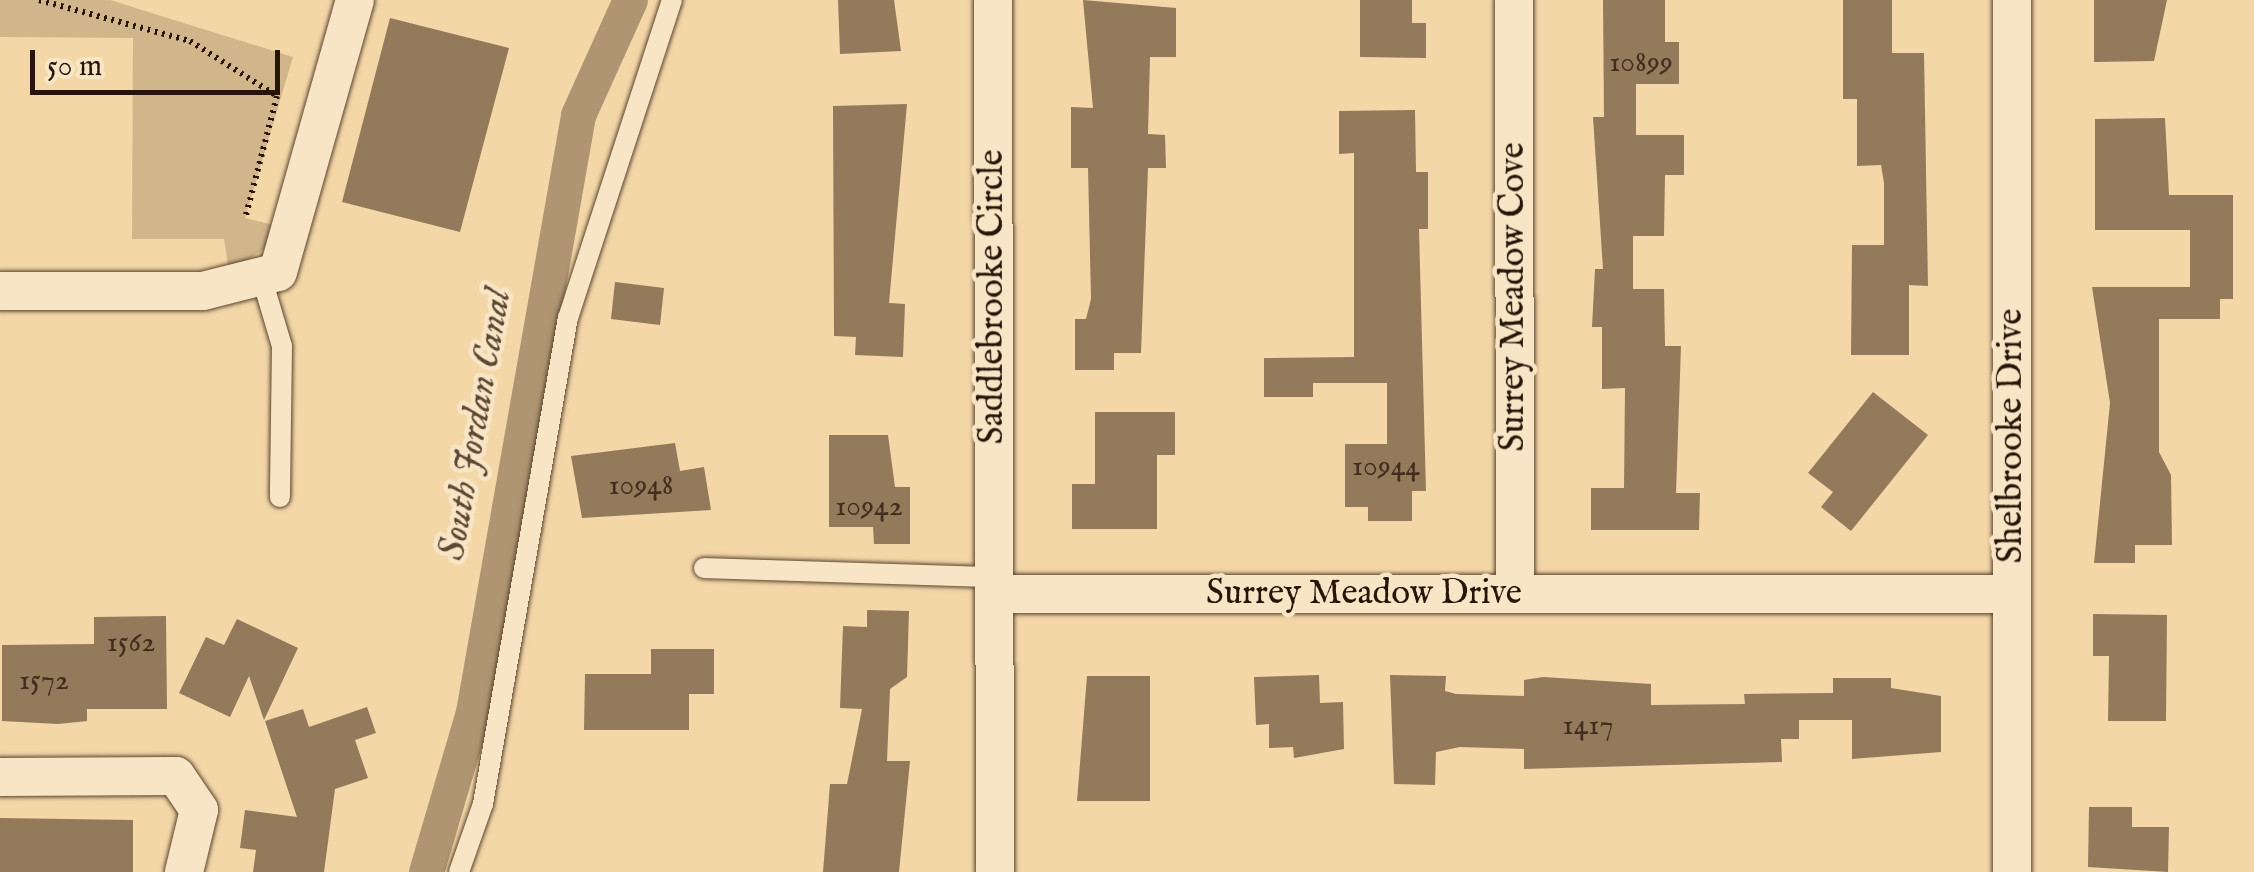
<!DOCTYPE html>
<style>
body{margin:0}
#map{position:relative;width:2254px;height:872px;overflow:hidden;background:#f4d7a7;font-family:"IM FELL English",serif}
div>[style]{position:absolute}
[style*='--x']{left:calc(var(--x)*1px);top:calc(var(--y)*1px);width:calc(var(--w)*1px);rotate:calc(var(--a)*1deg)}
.green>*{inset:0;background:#d1b68c}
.canal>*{height:35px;margin:-17.5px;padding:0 17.5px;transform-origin:17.5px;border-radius:17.5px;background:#af9571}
.building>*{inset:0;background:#927a5b}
.path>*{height:6px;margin-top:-3px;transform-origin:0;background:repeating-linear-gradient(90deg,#281509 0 2.5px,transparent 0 7.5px)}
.roads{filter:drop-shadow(0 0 2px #5b4630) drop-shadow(0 0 2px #5b4630)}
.lane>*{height:20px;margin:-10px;padding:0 10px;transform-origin:10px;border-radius:10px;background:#f8e5c6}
.street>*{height:38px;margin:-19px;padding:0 19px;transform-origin:19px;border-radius:19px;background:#f8e5c6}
span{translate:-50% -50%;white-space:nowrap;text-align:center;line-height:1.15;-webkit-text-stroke:9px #f8e5c6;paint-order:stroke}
.number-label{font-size:30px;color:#422e1e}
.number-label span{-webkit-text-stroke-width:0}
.street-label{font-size:35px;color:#281509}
.water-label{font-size:38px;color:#5e4833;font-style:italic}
.scale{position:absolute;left:30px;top:50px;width:250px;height:45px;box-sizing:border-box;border:5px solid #281509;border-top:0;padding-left:12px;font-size:30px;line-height:35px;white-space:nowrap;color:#281509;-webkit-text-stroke:8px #f8e5c6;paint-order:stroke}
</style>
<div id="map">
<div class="green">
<div style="clip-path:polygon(0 0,110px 0,293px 57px,245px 218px,277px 226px,274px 243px,229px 271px,224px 239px,132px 239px,133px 38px,0 37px)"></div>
</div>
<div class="canal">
<div style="--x:426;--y:872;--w:167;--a:-73.6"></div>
<div style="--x:473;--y:712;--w:606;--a:-80.02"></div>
<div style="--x:578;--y:115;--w:126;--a:-65.7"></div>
</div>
<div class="building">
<div style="clip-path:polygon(838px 0,894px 0,901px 51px,840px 54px)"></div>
<div style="clip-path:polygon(1083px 0,1176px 8px,1176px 57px,1150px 57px,1148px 134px,1165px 135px,1166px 168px,1148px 168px,1141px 353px,1114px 353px,1114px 370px,1075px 370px,1075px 319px,1086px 319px,1091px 299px,1088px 168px,1071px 168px,1071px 107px,1093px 108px)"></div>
<div style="clip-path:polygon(1360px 0,1412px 0,1412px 23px,1426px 23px,1426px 58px,1360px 57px)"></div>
<div style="clip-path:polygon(1603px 0,1665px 0,1665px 42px,1679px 42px,1679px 84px,1636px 84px,1636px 135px,1684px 135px,1684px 175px,1665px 175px,1664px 236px,1633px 236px,1633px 289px,1664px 289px,1665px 346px,1681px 346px,1676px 493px,1700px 493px,1699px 530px,1591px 530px,1591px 488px,1624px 488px,1625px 388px,1602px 389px,1602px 327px,1592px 327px,1595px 269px,1603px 269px,1593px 117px,1604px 117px)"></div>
<div style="clip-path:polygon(1843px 0,1892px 0,1892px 53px,1924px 53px,1928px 286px,1909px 285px,1909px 355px,1851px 355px,1852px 245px,1884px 245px,1884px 183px,1881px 165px,1857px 166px,1857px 99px,1843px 99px)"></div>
<div style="clip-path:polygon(2094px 0,2167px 0,2154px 61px,2094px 62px)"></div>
<div style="clip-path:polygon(390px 18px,509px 48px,460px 232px,342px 202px)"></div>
<div style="clip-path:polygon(907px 104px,889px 303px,905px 304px,903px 357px,855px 355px,856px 337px,834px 336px,833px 106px)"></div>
<div style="clip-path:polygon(1415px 110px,1416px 172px,1428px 172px,1428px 229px,1419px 229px,1426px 491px,1412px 491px,1412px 521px,1368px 521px,1368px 507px,1345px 507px,1345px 444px,1387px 444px,1387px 383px,1313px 383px,1313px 397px,1264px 397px,1264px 358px,1354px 357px,1354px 153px,1339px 154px,1339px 111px)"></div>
<div style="clip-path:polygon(2165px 118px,2169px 195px,2233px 195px,2233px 299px,2220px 299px,2220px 319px,2159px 319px,2159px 452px,2171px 475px,2172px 545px,2135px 545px,2135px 563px,2094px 563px,2110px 403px,2092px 287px,2190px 287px,2190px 230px,2095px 230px,2095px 119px)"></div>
<div style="clip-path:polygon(615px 282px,664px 288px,660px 325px,611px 319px)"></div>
<div style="clip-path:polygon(1873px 392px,1928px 435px,1851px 531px,1821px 507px,1833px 492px,1808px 473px)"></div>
<div style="clip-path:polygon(1095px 412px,1175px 412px,1175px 455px,1157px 455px,1157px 529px,1072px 529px,1072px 484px,1095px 484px)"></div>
<div style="clip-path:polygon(829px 435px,888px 435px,895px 487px,910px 487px,910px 544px,874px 544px,873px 527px,829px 527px)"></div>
<div style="clip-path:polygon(675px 443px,680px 471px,704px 467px,711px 510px,582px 518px,571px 456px)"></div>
<div style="clip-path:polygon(867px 610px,909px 611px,907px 677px,890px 689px,887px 761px,910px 761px,899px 872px,823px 872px,830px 784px,847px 784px,862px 709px,840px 708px,843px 626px,867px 627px)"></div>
<div style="clip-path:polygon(2093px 614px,2167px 615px,2166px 721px,2108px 721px,2109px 656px,2093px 656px)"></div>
<div style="clip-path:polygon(166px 616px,167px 709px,87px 709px,87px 721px,58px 724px,2px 721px,2px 645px,94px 644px,94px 617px)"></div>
<div style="clip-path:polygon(237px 619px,298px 648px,264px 720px,249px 676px,230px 717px,179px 693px,206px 637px,224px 645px)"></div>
<div style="clip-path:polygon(651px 649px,714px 649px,714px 694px,689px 694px,689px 730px,584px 730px,585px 674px,651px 674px)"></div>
<div style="clip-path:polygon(1319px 675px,1320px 703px,1343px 702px,1344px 749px,1294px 758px,1293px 747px,1269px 748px,1269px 724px,1256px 725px,1254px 677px)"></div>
<div style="clip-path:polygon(1390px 675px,1446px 676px,1445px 691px,1456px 694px,1524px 696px,1524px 680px,1543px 677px,1651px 684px,1651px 705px,1745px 704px,1744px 694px,1833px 693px,1833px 678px,1891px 678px,1891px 688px,1941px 696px,1941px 752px,1852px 759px,1852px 720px,1799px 720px,1799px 739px,1781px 739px,1782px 762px,1524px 769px,1524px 749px,1460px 747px,1436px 752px,1435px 785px,1394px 784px)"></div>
<div style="clip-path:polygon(1087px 676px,1150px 676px,1150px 801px,1077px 801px)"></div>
<div style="clip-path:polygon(367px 707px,376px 733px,355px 740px,368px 778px,335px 789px,324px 872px,253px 872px,256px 850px,240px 848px,245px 810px,297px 817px,265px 721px,303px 709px,309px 727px)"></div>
<div style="clip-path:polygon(2089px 807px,2132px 807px,2132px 827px,2169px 827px,2168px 872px,2088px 867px)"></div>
<div style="clip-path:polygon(0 818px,133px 820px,133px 872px,0 872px)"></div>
</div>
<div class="path">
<div style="--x:39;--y:0;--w:156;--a:15.2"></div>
<div style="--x:190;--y:41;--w:103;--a:32.3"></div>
<div style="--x:277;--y:96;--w:127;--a:104.6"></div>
</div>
<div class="roads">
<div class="lane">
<div style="--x:262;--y:279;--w:70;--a:73.4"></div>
<div style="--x:282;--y:346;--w:151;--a:90.8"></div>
<div style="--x:704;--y:568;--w:290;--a:1.8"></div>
<div style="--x:459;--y:872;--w:72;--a:-70.6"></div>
<div style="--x:483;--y:804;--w:493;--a:-80.1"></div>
<div style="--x:568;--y:318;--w:335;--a:-71.9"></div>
</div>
<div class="street">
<div style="--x:993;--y:0;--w:872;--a:89.87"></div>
<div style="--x:1514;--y:0;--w:594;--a:89.9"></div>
<div style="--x:2012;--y:0;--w:872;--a:90"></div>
<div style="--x:0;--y:291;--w:203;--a:0"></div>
<div style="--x:203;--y:291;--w:77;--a:-14.2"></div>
<div style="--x:278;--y:272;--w:283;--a:-74.2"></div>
<div style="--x:994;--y:594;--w:1018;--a:0"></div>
<div style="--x:0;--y:777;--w:176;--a:-0.3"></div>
<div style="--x:176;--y:776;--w:41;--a:55.9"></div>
<div style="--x:199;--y:810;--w:64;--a:103.6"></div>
</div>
</div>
<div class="number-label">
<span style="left:1641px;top:63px">10899</span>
<span style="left:1386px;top:467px">10944</span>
<span style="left:641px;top:486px">10948</span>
<span style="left:869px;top:507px">10942</span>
<span style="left:131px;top:643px">1562</span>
<span style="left:44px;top:681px">1572</span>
<span style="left:1588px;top:726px">1417</span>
</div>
<div class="street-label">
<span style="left:993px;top:297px;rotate:-90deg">Saddlebrooke Circle</span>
<span style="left:1514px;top:297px;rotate:-90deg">Surrey Meadow Cove</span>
<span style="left:2012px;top:436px;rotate:-90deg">Shelbrooke Drive</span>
<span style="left:1364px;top:594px">Surrey Meadow Drive</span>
</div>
<div class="water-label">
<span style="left:477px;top:425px;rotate:-80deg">South Jordan Canal</span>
</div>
<div class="scale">50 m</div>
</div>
